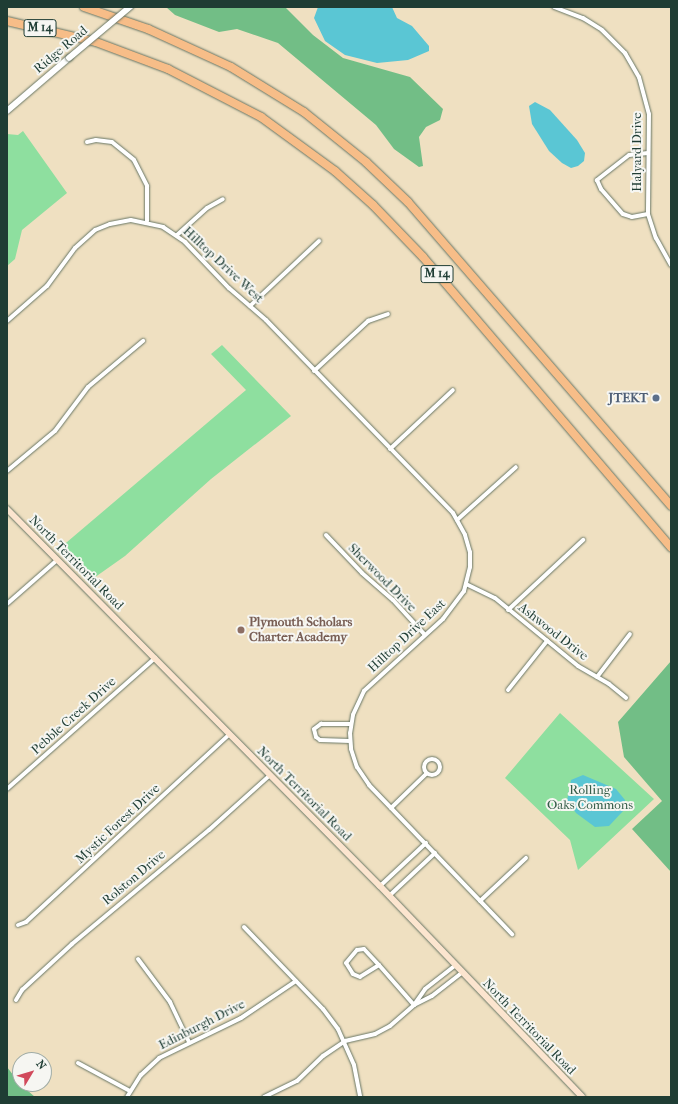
<!DOCTYPE html>
<style>
body{margin:0}
#map{position:relative;width:678px;height:1104px;overflow:hidden;background:#efe0c1;font-family:"IM FELL French Canon",serif}
div>[style]{position:absolute}
[style*='--x']{left:calc(var(--x)*1px);top:calc(var(--y)*1px);width:calc(var(--w)*1px);rotate:calc(var(--a)*1deg)}
.green>*{inset:0;background:#8edf9f}
.forest>*{inset:0;background:#72be86}
.water>*{inset:0;background:#5ac6d4}
.roads{filter:drop-shadow(0 0 1px #687665) drop-shadow(0 0 1px #687665)}
.minor>*{height:4px;margin:-2px;padding:0 2px;transform-origin:2px;border-radius:2px;background:#fff}
.minor>.ring{margin:-2px;padding:0;box-sizing:content-box;background:none;border:4px solid #fff;border-radius:50%}
.tertiary>*{height:5.5px;margin:-2.75px;padding:0 2.75px;transform-origin:2.75px;border-radius:2.75px;background:#fff}
.secondary>*{height:6px;margin:-3px;padding:0 3px;transform-origin:3px;border-radius:3px;background:#fce5cf}
.motorway>*{height:8px;margin:-4px;padding:0 4px;transform-origin:4px;border-radius:4px;background:#f7bd88}
.bridges{filter:drop-shadow(0 0 1px #687665) drop-shadow(0 0 1px #687665)}
.tertiary-bridge>*{height:5.5px;margin:-2.75px;padding:0 2.75px;transform-origin:2.75px;border-radius:2.75px;background:#fff}
.dots>*{width:11px;height:11px;translate:-50% -50%;box-sizing:border-box;border:2px solid #f6f6f2;border-radius:50%}
span{translate:-50% -50%;white-space:nowrap;text-align:center;line-height:1.15;-webkit-text-stroke:4px #f6f6f2;paint-order:stroke}
.shield-label span{padding:1px 3px;background:#f6f6f2;border:1px solid;border-radius:3px;-webkit-text-stroke-width:0}
.shield-label{font-size:12px;color:#1f3d34;font-weight:700}
.street-label{font-size:13px;color:#1f3d34}
.service-label{font-size:13px;color:#4e5e75;font-weight:700}
.right{translate:-100% -50%;text-align:right}
.education-label{font-size:13px;color:#785e54;font-weight:700}
.left{translate:0 -50%;text-align:left}
.park-label{font-size:13px;color:#355d49}
.frame{position:absolute;inset:0;border:8px solid #1f3d34;pointer-events:none}
.north{position:absolute;left:12px;top:1052px;width:40px;height:40px;box-sizing:border-box;background:#f6f6f2;border:1px solid #a0aca6;border-radius:50%;rotate:52deg;font-size:11px;font-weight:700;line-height:16px;text-align:center;color:#1f3d34}
.north::after{content:'';display:block;margin:auto;width:14px;height:18px;background:#d1495b;clip-path:polygon(50% 0,100% 100%,50% 72%,0 100%)}
</style>
<div id="map">
<div class="green">
<div style="clip-path:polygon(23px 131px,67px 193px,22px 230px,15px 259px,7px 266px,7px 134px,18px 135px)"></div>
<div style="clip-path:polygon(222px 345px,291px 416px,211px 479px,125px 556px,91px 580px,60px 548px,246px 390px,211px 354px)"></div>
<div style="clip-path:polygon(560px 713px,654px 799px,578px 870px,570px 840px,505px 778px)"></div>
</div>
<div class="forest">
<div style="clip-path:polygon(166px 7px,285px 7px,313px 35px,343px 58px,410px 77px,443px 109px,440px 120px,426px 127px,419px 137px,423px 166px,419px 167px,394px 149px,376px 125px,278px 43px,237px 29px,219px 32px,175px 15px)"></div>
<div style="clip-path:polygon(671px 661px,671px 872px,632px 829px,662px 801px,624px 757px,618px 722px)"></div>
<div style="clip-path:polygon(7px 1067px,20px 1084px,35px 1097px,7px 1097px)"></div>
</div>
<div class="water">
<div style="clip-path:polygon(318px 7px,392px 7px,397px 18px,412px 26px,429px 46px,429px 51px,408px 60px,377px 63px,345px 55px,325px 41px,314px 18px)"></div>
<div style="clip-path:polygon(535px 102px,550px 110px,577px 140px,585px 153px,584px 161px,578px 166px,571px 168px,562px 163px,549px 151px,532px 124px,529px 106px)"></div>
<div style="clip-path:polygon(583px 775px,616px 789px,625px 800px,624px 810px,609px 826px,595px 827px,576px 813px,567px 801px,571px 780px)"></div>
</div>
<div class="roads">
<div class="minor">
<div style="--x:554;--y:7;--w:31;--a:21"></div>
<div style="--x:583;--y:18;--w:22;--a:32"></div>
<div style="--x:602;--y:30;--w:33;--a:45"></div>
<div style="--x:625;--y:53;--w:28;--a:60"></div>
<div style="--x:639;--y:77;--w:38;--a:75"></div>
<div style="--x:649;--y:114;--w:100;--a:90.6"></div>
<div style="--x:648;--y:214;--w:25;--a:72"></div>
<div style="--x:656;--y:238;--w:31;--a:61"></div>
<div style="--x:87;--y:142;--w:9;--a:-13"></div>
<div style="--x:96;--y:140;--w:16;--a:7"></div>
<div style="--x:112;--y:142;--w:28;--a:39"></div>
<div style="--x:134;--y:160;--w:29;--a:63"></div>
<div style="--x:147;--y:186;--w:35;--a:90"></div>
<div style="--x:648;--y:153;--w:19;--a:174"></div>
<div style="--x:629;--y:155;--w:41;--a:142"></div>
<div style="--x:597;--y:180;--w:10;--a:66"></div>
<div style="--x:601;--y:189;--w:33;--a:49"></div>
<div style="--x:623;--y:214;--w:9;--a:18"></div>
<div style="--x:632;--y:217;--w:16;--a:-11"></div>
<div style="--x:177;--y:235;--w:40;--a:-42"></div>
<div style="--x:207;--y:208;--w:18;--a:-29"></div>
<div style="--x:250;--y:306;--w:95;--a:-43.3"></div>
<div style="--x:7;--y:321;--w:53;--a:-41.2"></div>
<div style="--x:47;--y:286;--w:47;--a:-53.6"></div>
<div style="--x:75;--y:248;--w:27;--a:-42"></div>
<div style="--x:95;--y:230;--w:16;--a:-22"></div>
<div style="--x:110;--y:224;--w:21;--a:-11"></div>
<div style="--x:131;--y:220;--w:33;--a:12"></div>
<div style="--x:163;--y:227;--w:27;--a:34"></div>
<div style="--x:185;--y:242;--w:64;--a:46.3"></div>
<div style="--x:229;--y:288;--w:49;--a:40.9"></div>
<div style="--x:266;--y:320;--w:269;--a:45.9"></div>
<div style="--x:453;--y:513;--w:25;--a:61"></div>
<div style="--x:465;--y:535;--w:18;--a:74"></div>
<div style="--x:470;--y:552;--w:15;--a:90"></div>
<div style="--x:470;--y:567;--w:25;--a:104"></div>
<div style="--x:464;--y:591;--w:35;--a:127"></div>
<div style="--x:443;--y:619;--w:107;--a:137.7"></div>
<div style="--x:364;--y:691;--w:26;--a:115"></div>
<div style="--x:353;--y:715;--w:18;--a:99"></div>
<div style="--x:350;--y:733;--w:16;--a:86"></div>
<div style="--x:351;--y:749;--w:19;--a:72"></div>
<div style="--x:357;--y:767;--w:22;--a:56"></div>
<div style="--x:369;--y:785;--w:207;--a:46.2"></div>
<div style="--x:314;--y:371;--w:74;--a:-42.8"></div>
<div style="--x:368;--y:321;--w:21;--a:-19"></div>
<div style="--x:390;--y:449;--w:86;--a:-43.1"></div>
<div style="--x:7;--y:471;--w:62;--a:-39.8"></div>
<div style="--x:55;--y:431;--w:55;--a:-53.1"></div>
<div style="--x:88;--y:387;--w:72;--a:-39.9"></div>
<div style="--x:457;--y:520;--w:79;--a:-41.9"></div>
<div style="--x:326;--y:535;--w:52;--a:46.5"></div>
<div style="--x:362;--y:573;--w:41;--a:41.1"></div>
<div style="--x:393;--y:600;--w:47;--a:47.6"></div>
<div style="--x:466;--y:584;--w:32;--a:26"></div>
<div style="--x:495;--y:598;--w:107;--a:39.3"></div>
<div style="--x:578;--y:666;--w:36;--a:30"></div>
<div style="--x:609;--y:684;--w:22;--a:39"></div>
<div style="--x:7;--y:604;--w:67;--a:-41.3"></div>
<div style="--x:508;--y:610;--w:103;--a:-43"></div>
<div style="--x:597;--y:677;--w:54;--a:-52.5"></div>
<div style="--x:508;--y:690;--w:63;--a:-51.5"></div>
<div style="--x:350;--y:741;--w:30;--a:-178"></div>
<div style="--x:320;--y:740;--w:5;--a:-143"></div>
<div style="--x:316;--y:737;--w:8;--a:-104"></div>
<div style="--x:314;--y:729;--w:9;--a:-36"></div>
<div style="--x:321;--y:724;--w:30;--a:0"></div>
<div class="ring" style="left:424px;top:759px;width:12px;height:12px"></div>
<div style="--x:7;--y:789;--w:198;--a:-41.5"></div>
<div style="--x:391;--y:808;--w:49;--a:-44.2"></div>
<div style="--x:380;--y:886;--w:63;--a:-43.1"></div>
<div style="--x:389;--y:896;--w:63;--a:-43.1"></div>
<div style="--x:480;--y:901;--w:63;--a:-43.1"></div>
<div style="--x:18;--y:925;--w:9;--a:-21"></div>
<div style="--x:26;--y:922;--w:277;--a:-42.7"></div>
<div style="--x:244;--y:927;--w:114;--a:46.1"></div>
<div style="--x:323;--y:1009;--w:25;--a:53"></div>
<div style="--x:338;--y:1029;--w:39;--a:66"></div>
<div style="--x:354;--y:1065;--w:33;--a:79"></div>
<div style="--x:138;--y:959;--w:54;--a:53.3"></div>
<div style="--x:170;--y:1002;--w:44;--a:64.6"></div>
<div style="--x:379;--y:965;--w:22;--a:148"></div>
<div style="--x:360;--y:977;--w:8;--a:-157"></div>
<div style="--x:353;--y:974;--w:13;--a:-122"></div>
<div style="--x:346;--y:963;--w:17;--a:-50"></div>
<div style="--x:357;--y:950;--w:7;--a:-8"></div>
<div style="--x:364;--y:949;--w:22;--a:47"></div>
<div style="--x:379;--y:965;--w:53;--a:48.8"></div>
<div style="--x:16;--y:1000;--w:12;--a:-59"></div>
<div style="--x:22;--y:990;--w:68;--a:-42.6"></div>
<div style="--x:72;--y:944;--w:178;--a:-39.8"></div>
<div style="--x:209;--y:830;--w:82;--a:-42"></div>
<div style="--x:414;--y:1005;--w:20;--a:-27"></div>
<div style="--x:432;--y:996;--w:39;--a:-38"></div>
<div style="--x:78;--y:1063;--w:59;--a:28.3"></div>
<div style="--x:127;--y:1097;--w:26;--a:-58"></div>
<div style="--x:141;--y:1075;--w:25;--a:-43"></div>
<div style="--x:159;--y:1058;--w:91;--a:-26"></div>
<div style="--x:241;--y:1018;--w:66;--a:-33.9"></div>
<div style="--x:264;--y:1097;--w:37;--a:-26"></div>
<div style="--x:297;--y:1081;--w:36;--a:-44"></div>
<div style="--x:323;--y:1056;--w:27;--a:-34"></div>
<div style="--x:345;--y:1041;--w:31;--a:-13"></div>
<div style="--x:375;--y:1034;--w:17;--a:-28"></div>
<div style="--x:390;--y:1026;--w:32;--a:-41"></div>
<div style="--x:414;--y:1005;--w:19;--a:-55"></div>
<div style="--x:425;--y:989;--w:39;--a:-38"></div>
</div>
<div class="tertiary">
<div style="--x:7;--y:111;--w:82;--a:-40.5"></div>
</div>
<div class="secondary">
<div style="--x:7;--y:509;--w:530;--a:45.31"></div>
<div style="--x:380;--y:886;--w:292;--a:46.2"></div>
</div>
<div class="motorway">
<div style="--x:84;--y:7;--w:68;--a:19"></div>
<div style="--x:148;--y:29;--w:91;--a:24.6"></div>
<div style="--x:231;--y:67;--w:86;--a:31.7"></div>
<div style="--x:304;--y:112;--w:80;--a:38.9"></div>
<div style="--x:366;--y:162;--w:58;--a:43.6"></div>
<div style="--x:408;--y:202;--w:402;--a:49.1"></div>
<div style="--x:7;--y:21;--w:91;--a:13.3"></div>
<div style="--x:96;--y:42;--w:77;--a:20.6"></div>
<div style="--x:168;--y:69;--w:105;--a:27.3"></div>
<div style="--x:261;--y:117;--w:92;--a:36.1"></div>
<div style="--x:335;--y:171;--w:51;--a:41.8"></div>
<div style="--x:373;--y:205;--w:72;--a:46.1"></div>
<div style="--x:423;--y:257;--w:382;--a:49.5"></div>
</div>
</div>
<div class="bridges">
<div class="tertiary-bridge">
<div style="--x:69;--y:58;--w:80;--a:-39.9"></div>
</div>
</div>
<div class="dots">
<div style="left:656px;top:398px;background:#5c6f8a"></div>
<div style="left:241px;top:630px;background:#8d6e63"></div>
</div>
<div class="shield-label">
<span style="left:40px;top:28px">M 14</span>
<span style="left:437px;top:274px">M 14</span>
</div>
<div class="street-label">
<span style="left:61px;top:50px;rotate:-40deg">Ridge Road</span>
<span style="left:637px;top:152px;rotate:-90deg">Halyard Drive</span>
<span style="left:223px;top:265px;rotate:43deg">Hilltop Drive West</span>
<span style="left:76px;top:563px;rotate:45deg">North Territorial Road</span>
<span style="left:382px;top:578px;rotate:45deg">Sherwood Drive</span>
<span style="left:553px;top:632px;rotate:38deg">Ashwood Drive</span>
<span style="left:407px;top:636px;rotate:-43deg">Hilltop Drive East</span>
<span style="left:74px;top:716px;rotate:-42deg">Pebble Creek Drive</span>
<span style="left:304px;top:794px;rotate:45deg">North Territorial Road</span>
<span style="left:118px;top:824px;rotate:-43deg">Mystic Forest Drive</span>
<span style="left:134px;top:878px;rotate:-40deg">Rolston Drive</span>
<span style="left:202px;top:1025px;rotate:-27deg">Edinburgh Drive</span>
<span style="left:529px;top:1027px;rotate:46deg">North Territorial Road</span>
</div>
<div class="service-label">
<span class="right" style="left:648px;top:398px">JTEKT</span>
</div>
<div class="education-label">
<span class="left" style="left:249px;top:630px">Plymouth Scholars<br>Charter Academy</span>
</div>
<div class="park-label">
<span style="left:590px;top:798px">Rolling<br>Oaks Commons</span>
</div>
<div class="frame"></div>
<div class="north">N</div>
</div>
